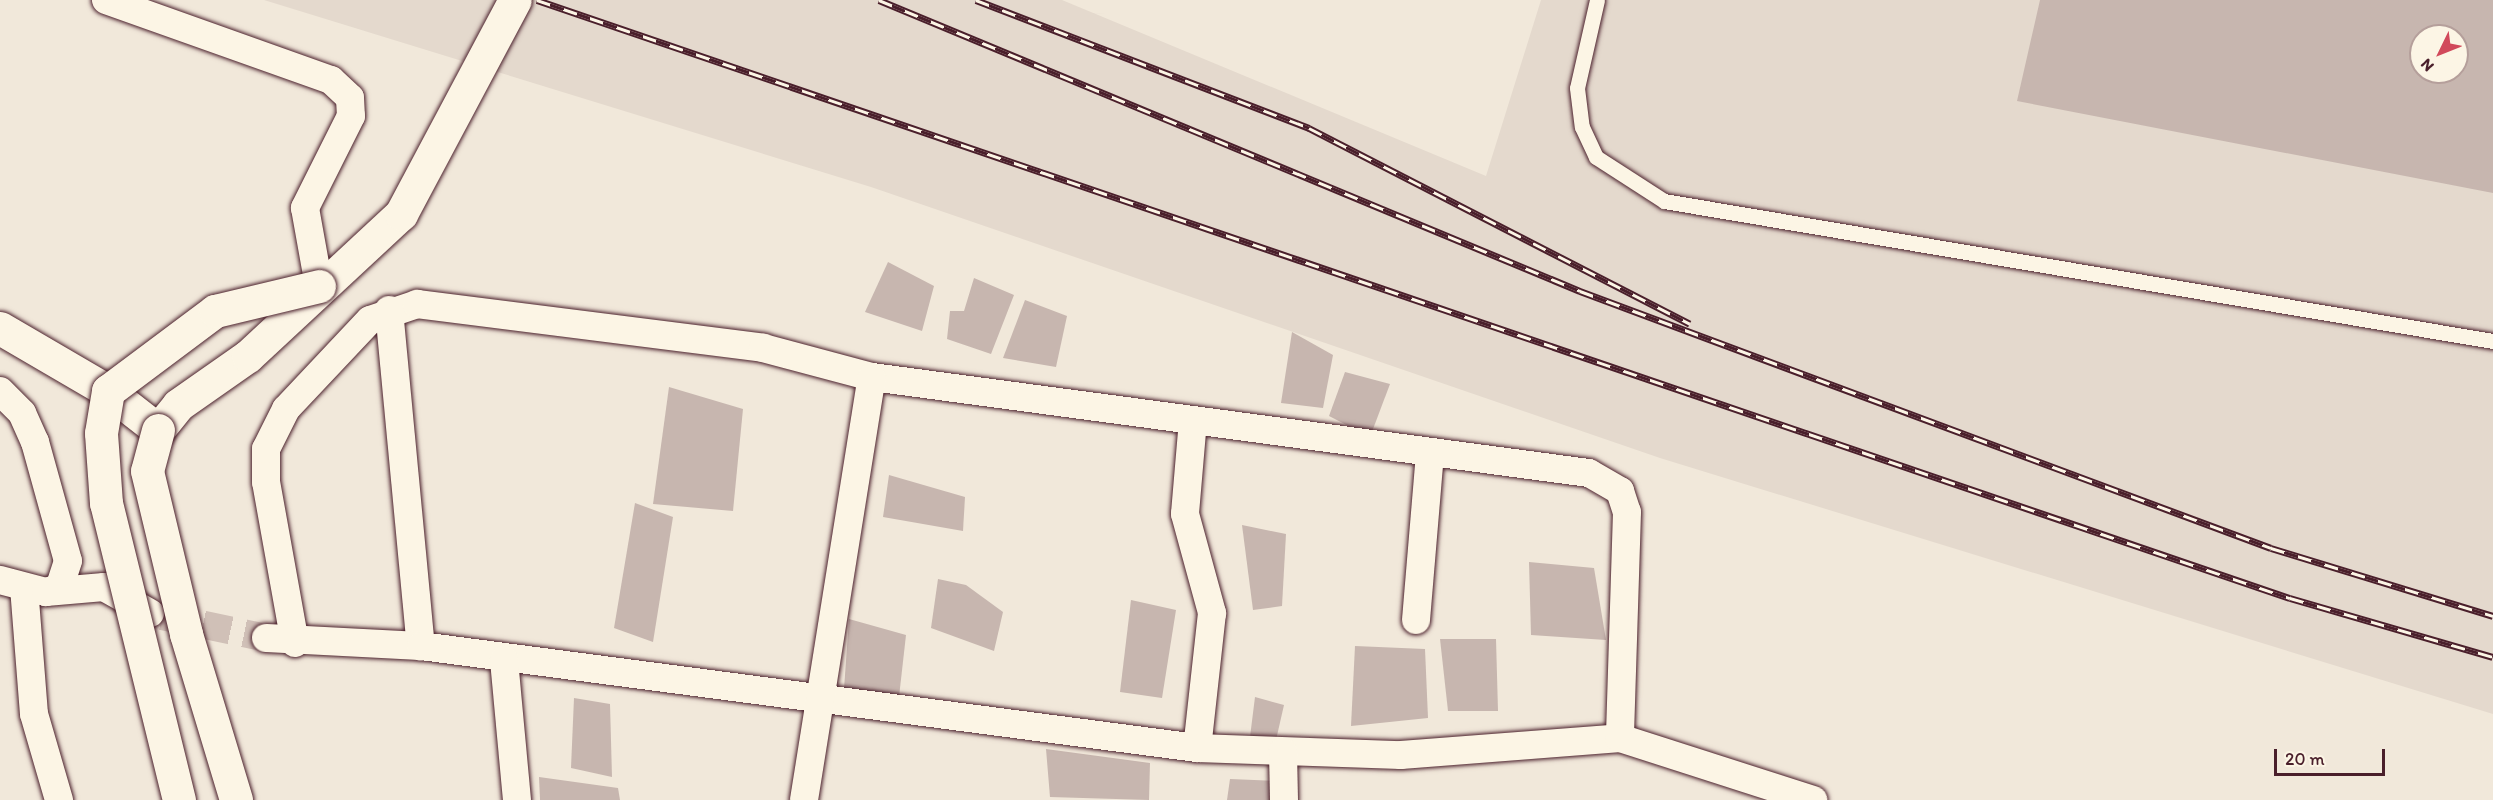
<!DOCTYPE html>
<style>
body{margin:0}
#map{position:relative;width:2493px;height:800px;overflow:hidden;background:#f1e8da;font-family:Itim,sans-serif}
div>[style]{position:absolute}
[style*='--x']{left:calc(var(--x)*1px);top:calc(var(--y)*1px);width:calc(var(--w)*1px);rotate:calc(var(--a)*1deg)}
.built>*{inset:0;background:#e4d9cd}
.building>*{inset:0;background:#c7b6af}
.minor-tunnel>*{height:28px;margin-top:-14px;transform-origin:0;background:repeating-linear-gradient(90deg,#d0c0b7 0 28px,transparent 0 42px)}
.roads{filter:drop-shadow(0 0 2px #4a1f2b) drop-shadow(0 0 2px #4a1f2b)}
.service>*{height:15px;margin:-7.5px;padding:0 7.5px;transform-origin:7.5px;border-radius:7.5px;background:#fcf5e5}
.minor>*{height:28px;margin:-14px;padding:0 14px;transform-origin:14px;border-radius:14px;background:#fcf5e5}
.primary>*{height:33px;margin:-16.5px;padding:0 16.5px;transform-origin:16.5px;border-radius:16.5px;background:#fcf5e5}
.rail>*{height:7px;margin-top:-3.5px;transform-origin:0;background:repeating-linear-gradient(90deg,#fcf5e5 0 14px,#4a1f2b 0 28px);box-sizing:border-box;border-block:2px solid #4a1f2b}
.bridges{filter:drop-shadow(0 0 2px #4a1f2b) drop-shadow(0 0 2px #4a1f2b)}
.primary-bridge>*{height:33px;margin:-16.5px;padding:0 16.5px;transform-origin:16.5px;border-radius:16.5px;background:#fcf5e5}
span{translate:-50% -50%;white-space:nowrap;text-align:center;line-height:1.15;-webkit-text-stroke:4.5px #fcf5e5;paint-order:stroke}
.north{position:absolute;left:2409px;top:24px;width:60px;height:60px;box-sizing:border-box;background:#fcf5e5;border:2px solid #b59f9b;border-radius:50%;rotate:227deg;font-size:16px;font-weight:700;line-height:24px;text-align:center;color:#4a1f2b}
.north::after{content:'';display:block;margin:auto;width:21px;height:27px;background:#d1495b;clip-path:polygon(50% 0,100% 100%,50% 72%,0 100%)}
.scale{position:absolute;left:2274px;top:749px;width:111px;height:27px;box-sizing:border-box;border:3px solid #4a1f2b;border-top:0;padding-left:8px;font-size:18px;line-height:21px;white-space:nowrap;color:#4a1f2b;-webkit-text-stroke:4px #fcf5e5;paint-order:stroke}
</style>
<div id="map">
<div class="built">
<div style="clip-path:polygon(evenodd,264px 0,1062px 0,1486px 176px,1541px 0,2493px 0,2493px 714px,1660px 458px,871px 187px,264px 0,2421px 36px,2457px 36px,2457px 72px,2421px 72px,2421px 36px)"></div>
</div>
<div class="building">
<div style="clip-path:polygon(evenodd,2040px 0,2493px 0,2493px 193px,2017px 101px,2040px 0,2421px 36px,2457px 36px,2457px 72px,2421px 72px,2421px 36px)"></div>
<div style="clip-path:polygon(888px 262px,934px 286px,922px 331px,865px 312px)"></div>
<div style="clip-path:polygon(974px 278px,1014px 295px,991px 354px,947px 339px,950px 311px,964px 311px)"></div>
<div style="clip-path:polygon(1025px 300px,1067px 316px,1056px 367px,1003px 358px)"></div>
<div style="clip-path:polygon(1292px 332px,1333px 355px,1323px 408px,1281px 403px)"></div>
<div style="clip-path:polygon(1345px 372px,1390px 384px,1370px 437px,1329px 416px)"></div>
<div style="clip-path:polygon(669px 387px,743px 409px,733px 511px,653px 504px)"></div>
<div style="clip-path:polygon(889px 475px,965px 497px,963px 531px,883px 517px)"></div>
<div style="clip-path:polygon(635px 503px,673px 517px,653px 642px,614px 628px)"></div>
<div style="clip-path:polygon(1242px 525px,1286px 534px,1282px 606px,1253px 610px)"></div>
<div style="clip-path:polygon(1529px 562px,1594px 568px,1606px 640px,1531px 635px)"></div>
<div style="clip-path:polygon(938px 579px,966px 585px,1003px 612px,994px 651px,931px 628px)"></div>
<div style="clip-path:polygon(1131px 600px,1176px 610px,1162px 698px,1120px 692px)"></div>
<div style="clip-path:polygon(849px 619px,906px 635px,899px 697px,844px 689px)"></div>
<div style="clip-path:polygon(1440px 639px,1496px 639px,1498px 711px,1448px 711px)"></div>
<div style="clip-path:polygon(1355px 646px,1425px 649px,1428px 718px,1351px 726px)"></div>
<div style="clip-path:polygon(1255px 697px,1284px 705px,1276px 740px,1250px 737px)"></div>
<div style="clip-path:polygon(574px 698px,610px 704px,612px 777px,571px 768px)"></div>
<div style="clip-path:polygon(1046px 749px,1150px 763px,1149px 800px,1050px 797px)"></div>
<div style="clip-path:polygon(539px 777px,618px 788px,620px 800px,540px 800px)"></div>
<div style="clip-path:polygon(1230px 779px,1277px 781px,1277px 800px,1227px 800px)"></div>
</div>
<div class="minor-tunnel">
<div style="--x:162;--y:616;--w:106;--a:11.9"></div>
</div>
<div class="roads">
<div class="service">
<div style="--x:1597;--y:0;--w:90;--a:102.8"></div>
<div style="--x:1577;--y:88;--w:39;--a:83"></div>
<div style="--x:1582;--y:127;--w:33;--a:65"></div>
<div style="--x:1596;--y:157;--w:81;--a:32.9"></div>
<div style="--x:1664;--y:201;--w:841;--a:9.59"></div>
</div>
<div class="minor">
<div style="--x:106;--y:0;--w:239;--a:19.6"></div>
<div style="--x:331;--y:80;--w:26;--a:43"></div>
<div style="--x:350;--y:98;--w:18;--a:87"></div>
<div style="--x:351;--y:116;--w:103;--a:116.6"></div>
<div style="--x:305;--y:208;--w:79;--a:79.8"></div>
<div style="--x:389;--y:310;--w:338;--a:84.6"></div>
<div style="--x:0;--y:391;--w:31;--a:45"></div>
<div style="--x:22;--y:413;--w:32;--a:66"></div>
<div style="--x:35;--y:442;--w:123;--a:74.5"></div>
<div style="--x:68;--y:561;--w:28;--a:108"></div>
<div style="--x:59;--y:588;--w:14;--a:163"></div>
<div style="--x:46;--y:592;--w:48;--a:-165.4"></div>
<div style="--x:1193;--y:420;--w:94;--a:94.9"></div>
<div style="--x:1185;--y:514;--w:103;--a:74.7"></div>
<div style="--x:1212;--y:613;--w:136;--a:96.3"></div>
<div style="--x:24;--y:587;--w:127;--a:85.5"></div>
<div style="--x:34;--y:714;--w:90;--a:73.8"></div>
<div style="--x:46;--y:592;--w:58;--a:-4.9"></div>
<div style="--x:104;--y:587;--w:53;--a:29.5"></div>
<div style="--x:1416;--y:620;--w:168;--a:-85.2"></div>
<div style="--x:266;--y:638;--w:155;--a:3"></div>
<div style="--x:421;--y:646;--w:783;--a:7.49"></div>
<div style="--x:1197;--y:748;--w:204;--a:2"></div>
<div style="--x:1401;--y:755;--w:220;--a:-4.4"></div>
<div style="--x:1620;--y:738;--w:203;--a:17.8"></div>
<div style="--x:295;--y:643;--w:164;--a:-100.2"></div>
<div style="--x:266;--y:482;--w:33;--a:-90"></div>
<div style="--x:266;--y:449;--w:45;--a:-63.4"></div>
<div style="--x:286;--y:409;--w:122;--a:-46.7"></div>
<div style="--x:370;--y:320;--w:50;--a:-18.8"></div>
<div style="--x:417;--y:304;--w:349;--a:7.2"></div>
<div style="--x:763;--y:348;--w:113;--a:14.9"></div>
<div style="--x:872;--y:377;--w:723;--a:7.63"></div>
<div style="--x:1589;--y:473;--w:36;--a:30"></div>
<div style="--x:1620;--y:491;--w:22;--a:72"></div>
<div style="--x:1627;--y:512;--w:226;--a:91.8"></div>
<div style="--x:504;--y:660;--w:141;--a:84.7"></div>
<div style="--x:1283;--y:752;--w:48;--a:88.8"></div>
<div style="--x:804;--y:800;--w:428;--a:-80.9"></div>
</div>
<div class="primary">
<div style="--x:0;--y:328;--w:125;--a:30.3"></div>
<div style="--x:108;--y:391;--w:63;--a:38"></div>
<div style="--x:158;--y:430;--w:32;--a:-51"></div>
<div style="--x:178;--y:405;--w:85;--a:-35"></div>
<div style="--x:248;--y:356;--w:209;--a:-42.9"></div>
<div style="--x:401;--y:214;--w:242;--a:-62"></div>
</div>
</div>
<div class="rail">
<div style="--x:537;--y:0;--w:1852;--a:18.84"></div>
<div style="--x:2290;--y:598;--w:211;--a:16.2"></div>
<div style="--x:879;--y:0;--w:759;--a:22.54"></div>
<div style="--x:1580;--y:291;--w:737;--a:20.4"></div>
<div style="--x:2271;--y:548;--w:232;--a:17"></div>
<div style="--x:976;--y:0;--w:357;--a:21"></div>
<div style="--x:1309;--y:128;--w:428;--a:27.2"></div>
</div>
<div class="bridges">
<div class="primary-bridge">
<div style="--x:158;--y:430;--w:42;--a:105"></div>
<div style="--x:147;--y:471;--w:168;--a:76.5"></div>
<div style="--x:186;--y:634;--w:173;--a:73.2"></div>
<div style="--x:179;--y:800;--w:306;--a:-103.8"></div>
<div style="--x:106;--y:503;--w:70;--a:-94.1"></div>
<div style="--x:101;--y:433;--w:43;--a:-80.5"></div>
<div style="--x:108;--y:391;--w:134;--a:-36.8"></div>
<div style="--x:215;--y:311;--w:107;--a:-13.5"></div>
</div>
</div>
<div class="north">N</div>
<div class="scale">20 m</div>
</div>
